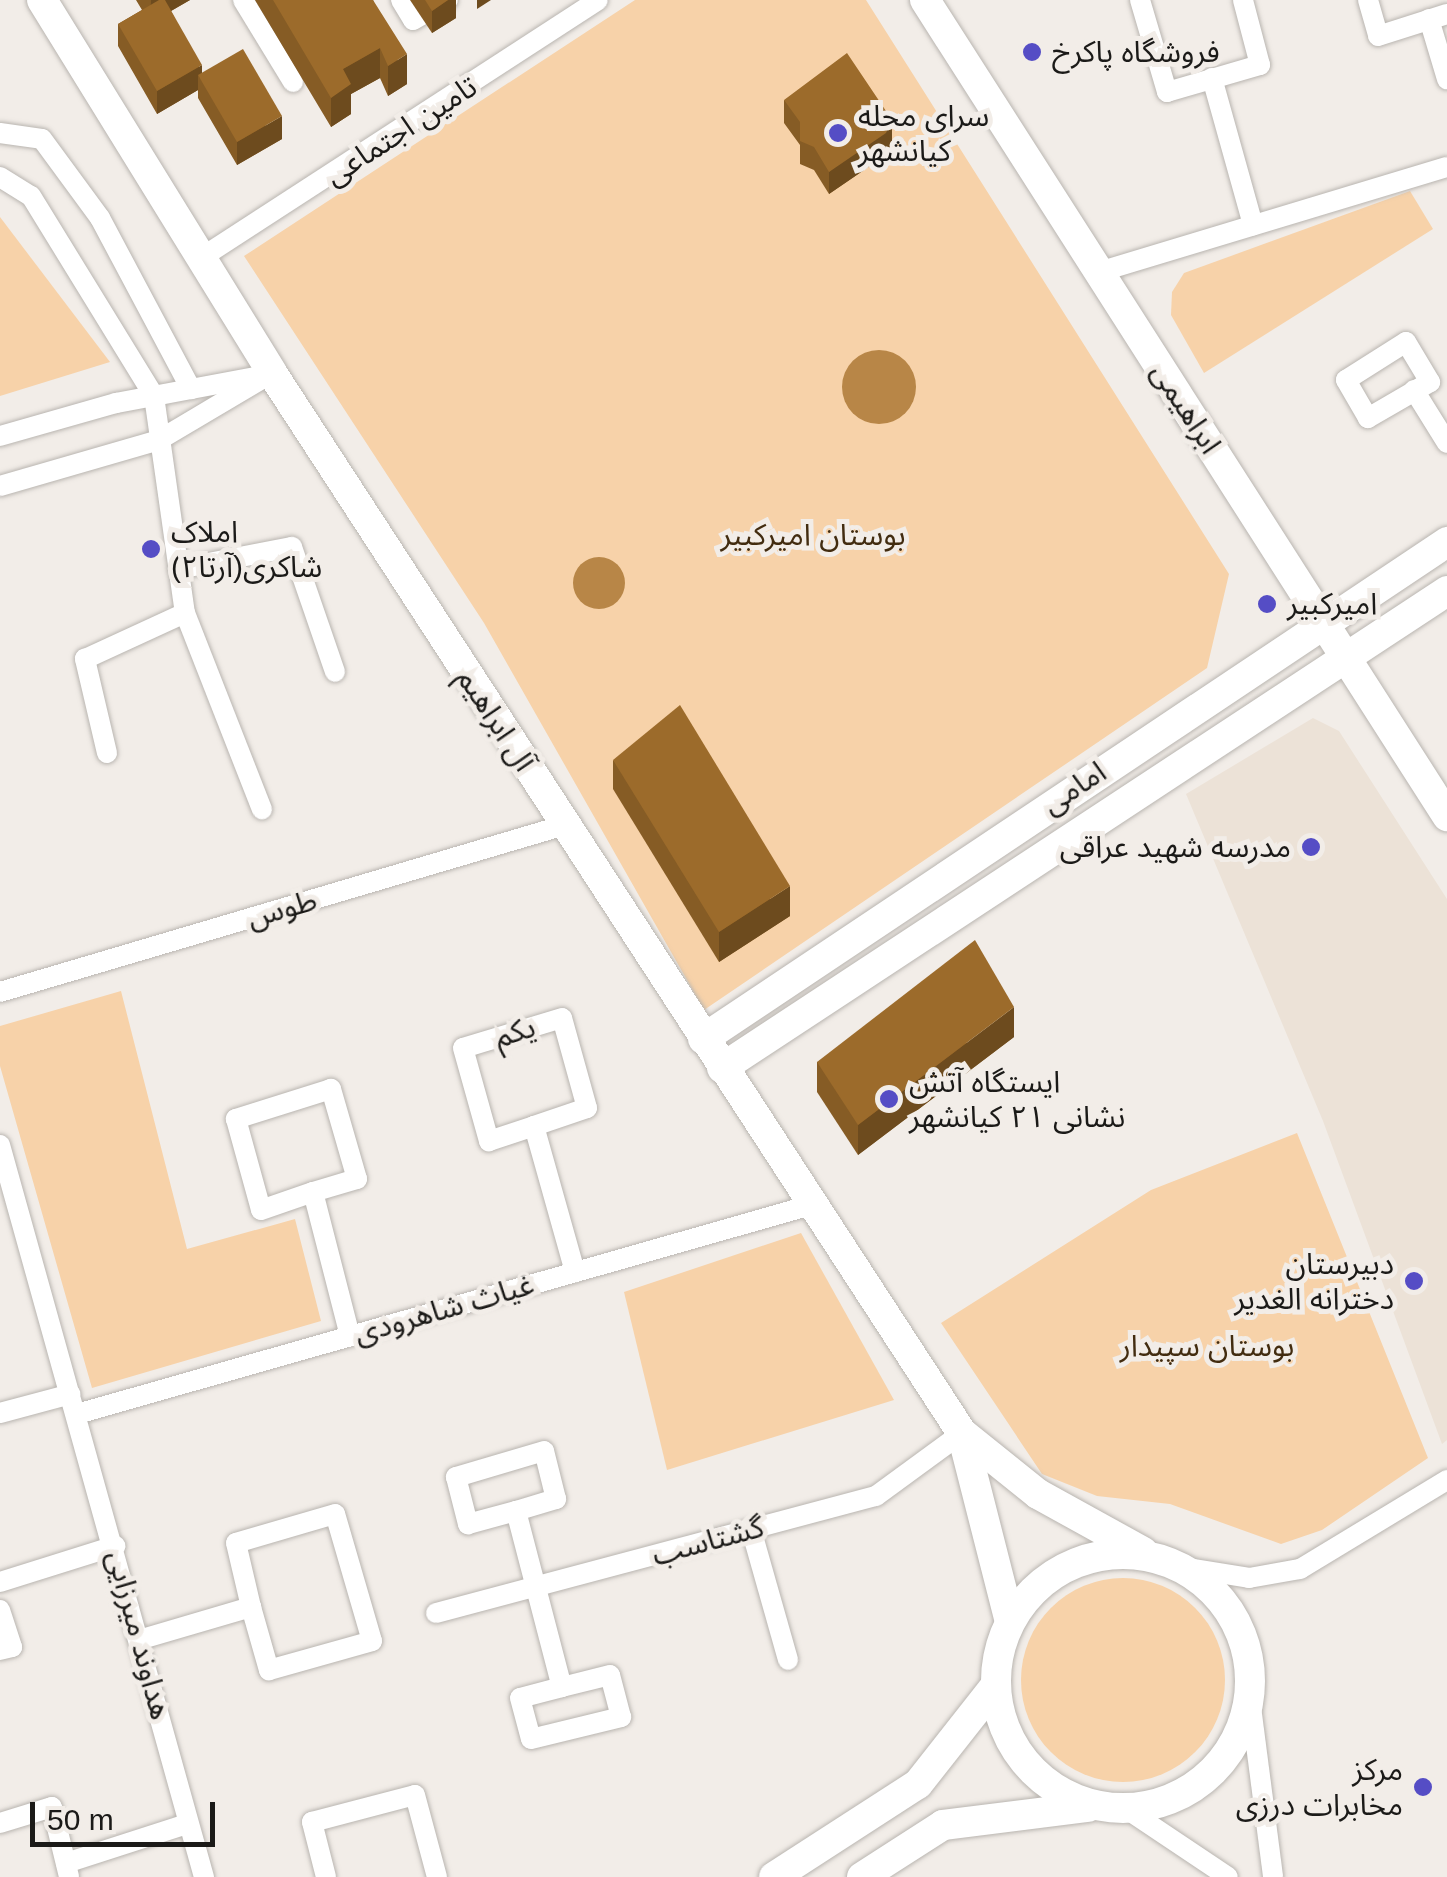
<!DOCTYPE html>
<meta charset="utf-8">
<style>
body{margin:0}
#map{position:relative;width:1447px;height:1877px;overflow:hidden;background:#f2ede8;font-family:Arial,"Noto Sans Arabic",sans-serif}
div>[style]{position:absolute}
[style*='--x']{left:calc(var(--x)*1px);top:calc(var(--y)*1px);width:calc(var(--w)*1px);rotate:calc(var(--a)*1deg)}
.built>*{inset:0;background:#ece2d7}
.green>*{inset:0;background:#f7d2a9}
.round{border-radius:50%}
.water>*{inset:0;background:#b88647}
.roads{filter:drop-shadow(0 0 2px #b9b5b0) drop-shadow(0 0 2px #b9b5b0)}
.minor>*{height:20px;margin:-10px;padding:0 10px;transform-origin:10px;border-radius:10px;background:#fff}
.secondary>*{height:30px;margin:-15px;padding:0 15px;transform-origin:15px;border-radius:15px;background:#fff}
.secondary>.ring{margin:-15px;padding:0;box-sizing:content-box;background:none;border:30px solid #fff;border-radius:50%}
.wall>*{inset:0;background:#865c25}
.shaded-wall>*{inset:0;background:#6d4b1e}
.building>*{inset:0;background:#9c6b2b}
.dots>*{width:28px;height:28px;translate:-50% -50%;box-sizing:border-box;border:5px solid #f2ede8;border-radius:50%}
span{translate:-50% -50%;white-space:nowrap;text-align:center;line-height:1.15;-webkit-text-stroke:10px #f2ede8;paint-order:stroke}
.poi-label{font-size:30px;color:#1b1a18}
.left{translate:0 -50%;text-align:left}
.right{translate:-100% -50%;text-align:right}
.street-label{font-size:30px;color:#1b1a18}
.park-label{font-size:30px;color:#422c10}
.scale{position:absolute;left:30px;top:1802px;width:185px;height:45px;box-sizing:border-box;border:5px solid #1b1a18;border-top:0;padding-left:12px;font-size:30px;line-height:35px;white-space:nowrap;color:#1b1a18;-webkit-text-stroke:8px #f2ede8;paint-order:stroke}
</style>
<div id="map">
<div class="built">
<div style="clip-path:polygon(1313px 718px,1339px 731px,1447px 899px,1447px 1440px,1442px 1444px,1323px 1121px,1186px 794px)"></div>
</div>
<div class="green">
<div style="clip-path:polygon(635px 0,866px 0,1229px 574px,1207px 668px,704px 1010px,484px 623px,244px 256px)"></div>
<div style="clip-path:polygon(1410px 191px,1433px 229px,1204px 373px,1171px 315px,1172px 292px,1184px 273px)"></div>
<div style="clip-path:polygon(0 217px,110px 362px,0 396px)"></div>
<div style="clip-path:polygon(121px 991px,187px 1249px,295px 1219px,321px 1321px,92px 1388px,0 1066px,0 1026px)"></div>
<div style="clip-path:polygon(1297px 1133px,1428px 1458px,1322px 1530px,1281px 1544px,1170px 1504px,1097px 1496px,1042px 1474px,941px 1323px,1151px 1190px)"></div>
<div style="clip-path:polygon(801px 1233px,894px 1400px,667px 1470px,624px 1292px)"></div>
<div class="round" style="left:1021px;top:1578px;width:204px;height:204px"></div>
</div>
<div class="water">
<div class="round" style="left:842px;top:350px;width:74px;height:74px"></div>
<div class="round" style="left:573px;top:557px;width:52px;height:52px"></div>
</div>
<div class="roads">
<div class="minor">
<div style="--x:243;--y:0;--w:96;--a:58.6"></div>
<div style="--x:401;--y:0;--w:23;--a:59"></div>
<div style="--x:413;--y:20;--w:40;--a:-29.7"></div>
<div style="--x:1140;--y:0;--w:96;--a:73.6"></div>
<div style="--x:1167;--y:92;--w:97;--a:-16.2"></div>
<div style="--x:1260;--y:65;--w:67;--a:-104.7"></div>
<div style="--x:1368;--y:0;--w:37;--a:74"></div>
<div style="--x:1378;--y:36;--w:72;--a:-17.7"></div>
<div style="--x:1429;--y:19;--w:63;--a:73.3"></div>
<div style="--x:1212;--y:78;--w:153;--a:74.4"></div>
<div style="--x:0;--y:133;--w:42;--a:8.1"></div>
<div style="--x:42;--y:139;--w:98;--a:53.7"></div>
<div style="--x:100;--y:218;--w:194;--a:62"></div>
<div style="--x:0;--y:177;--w:36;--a:32"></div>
<div style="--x:31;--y:196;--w:235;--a:58.4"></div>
<div style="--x:154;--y:396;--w:219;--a:81.9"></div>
<div style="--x:185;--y:613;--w:211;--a:68.6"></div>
<div style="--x:201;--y:258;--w:473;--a:-33"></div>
<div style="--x:1099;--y:272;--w:363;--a:-16.8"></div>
<div style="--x:1406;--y:342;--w:47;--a:59"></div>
<div style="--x:1430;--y:382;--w:72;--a:149.9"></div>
<div style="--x:1368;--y:418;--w:44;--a:-120.1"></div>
<div style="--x:1346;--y:380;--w:71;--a:-32.3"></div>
<div style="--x:1414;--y:390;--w:62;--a:58.1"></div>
<div style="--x:0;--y:436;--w:121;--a:-15.9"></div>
<div style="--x:116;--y:403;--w:141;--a:-10.6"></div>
<div style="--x:0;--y:486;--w:166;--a:-16.1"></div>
<div style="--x:159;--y:440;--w:131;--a:-30.7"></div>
<div style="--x:178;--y:569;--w:116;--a:-10.9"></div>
<div style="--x:292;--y:547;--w:132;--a:71"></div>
<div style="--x:107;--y:753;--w:97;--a:-103.2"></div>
<div style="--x:85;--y:659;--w:110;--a:-24.7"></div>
<div style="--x:0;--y:992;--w:589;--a:-16.47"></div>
<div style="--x:534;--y:1126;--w:56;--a:-18.8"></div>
<div style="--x:587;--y:1108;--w:93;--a:-105.5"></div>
<div style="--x:562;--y:1018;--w:103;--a:163.1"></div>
<div style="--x:463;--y:1048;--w:97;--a:74.4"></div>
<div style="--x:489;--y:1141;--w:47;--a:-18.4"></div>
<div style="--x:534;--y:1126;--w:152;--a:74.3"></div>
<div style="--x:0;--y:1145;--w:760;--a:74.43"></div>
<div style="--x:313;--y:1192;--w:46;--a:-16.5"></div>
<div style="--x:357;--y:1179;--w:94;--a:-106.1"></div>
<div style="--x:331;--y:1089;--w:100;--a:162.5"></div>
<div style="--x:236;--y:1119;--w:94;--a:74.6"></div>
<div style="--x:261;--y:1210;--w:55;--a:-19.1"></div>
<div style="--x:313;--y:1192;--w:149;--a:75.6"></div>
<div style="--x:0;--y:1413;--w:73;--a:-15"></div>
<div style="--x:77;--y:1414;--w:763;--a:-15.89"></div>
<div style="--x:516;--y:1511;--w:42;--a:-16.7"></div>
<div style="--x:556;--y:1499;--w:49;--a:-104"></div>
<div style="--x:544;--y:1451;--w:92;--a:163.5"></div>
<div style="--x:456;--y:1477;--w:49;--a:75.7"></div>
<div style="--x:468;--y:1524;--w:50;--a:-15.2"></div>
<div style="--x:516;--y:1511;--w:182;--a:75.4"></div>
<div style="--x:562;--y:1687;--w:43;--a:165.3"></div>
<div style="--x:520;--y:1698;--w:42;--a:75"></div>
<div style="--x:531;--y:1739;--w:93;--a:-13.7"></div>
<div style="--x:621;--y:1717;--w:43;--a:-104.7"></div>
<div style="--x:610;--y:1675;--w:49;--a:166"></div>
<div style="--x:751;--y:1529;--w:136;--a:74.2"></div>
<div style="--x:1182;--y:1567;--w:68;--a:9.3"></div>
<div style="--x:1249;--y:1578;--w:52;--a:-10"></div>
<div style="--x:1300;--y:1569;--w:172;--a:-31.2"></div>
<div style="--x:0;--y:1582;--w:121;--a:-17.4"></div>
<div style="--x:0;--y:1610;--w:39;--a:72"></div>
<div style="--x:12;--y:1647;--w:12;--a:166"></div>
<div style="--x:436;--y:1613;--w:455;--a:-14.9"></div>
<div style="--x:876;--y:1496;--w:107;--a:-36.2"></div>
<div style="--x:142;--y:1639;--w:114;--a:-16.4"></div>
<div style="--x:251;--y:1607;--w:66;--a:74.1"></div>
<div style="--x:269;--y:1670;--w:107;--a:-15.7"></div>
<div style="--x:372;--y:1641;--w:132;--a:-106.2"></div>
<div style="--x:335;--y:1514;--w:103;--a:163.7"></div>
<div style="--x:236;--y:1543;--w:66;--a:76.8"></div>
<div style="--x:1250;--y:1699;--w:179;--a:82.6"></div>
<div style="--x:1128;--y:1810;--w:120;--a:33.8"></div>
<div style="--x:0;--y:1823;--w:54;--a:-17.1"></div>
<div style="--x:52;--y:1807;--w:72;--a:76.3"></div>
<div style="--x:66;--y:1863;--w:127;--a:-17.9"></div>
<div style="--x:326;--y:1877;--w:57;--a:-104.3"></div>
<div style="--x:312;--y:1822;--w:106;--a:-14.7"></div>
<div style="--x:415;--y:1795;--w:85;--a:75"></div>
</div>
<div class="secondary">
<div style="--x:42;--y:0;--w:438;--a:58.3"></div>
<div style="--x:272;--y:373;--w:1265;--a:56.94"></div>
<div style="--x:925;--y:0;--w:969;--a:57.39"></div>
<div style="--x:703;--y:1039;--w:895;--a:-33.74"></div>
<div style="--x:722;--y:1068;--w:868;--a:-33.34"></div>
<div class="ring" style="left:996px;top:1554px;width:224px;height:224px"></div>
<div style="--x:1010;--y:1622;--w:195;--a:-104.3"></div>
<div style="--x:962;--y:1433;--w:97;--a:38.8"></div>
<div style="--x:1038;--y:1494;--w:120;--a:28.9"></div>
<div style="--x:774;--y:1877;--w:171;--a:-32.9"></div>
<div style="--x:918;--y:1784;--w:125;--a:-51.8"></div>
<div style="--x:862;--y:1877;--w:96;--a:-32.7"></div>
<div style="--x:943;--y:1825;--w:146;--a:-7.1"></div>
</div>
</div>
<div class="wall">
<div style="clip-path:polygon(136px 0,190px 0,171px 11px,202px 73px,282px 139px,237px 165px,198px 98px,198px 90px,157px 114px,118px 46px,118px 24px,142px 10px)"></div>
<div style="clip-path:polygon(255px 0,373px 0,407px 84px,388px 96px,380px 78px,351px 94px,351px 114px,331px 127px)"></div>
<div style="clip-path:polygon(410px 0,456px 0,456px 18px,432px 33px)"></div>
<div style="clip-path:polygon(784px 100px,892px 143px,886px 155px,829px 194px,814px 170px,800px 164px,800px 145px,784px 123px)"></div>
<div style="clip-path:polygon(613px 760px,790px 916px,719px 962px,613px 789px)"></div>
<div style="clip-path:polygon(1014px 1037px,858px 1155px,817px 1092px,817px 1062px)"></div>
</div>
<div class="shaded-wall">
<div style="clip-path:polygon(151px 0,190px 0,150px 23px)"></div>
<div style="clip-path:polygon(448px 0,456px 0,456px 18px,432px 33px,432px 11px)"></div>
<div style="clip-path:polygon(477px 0,491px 0,477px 9px)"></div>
<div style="clip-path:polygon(380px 48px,380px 78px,351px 94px,351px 114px,331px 127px,331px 98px,343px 69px)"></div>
<div style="clip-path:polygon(407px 54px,407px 84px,388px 96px,388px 66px)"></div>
<div style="clip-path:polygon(202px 65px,202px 81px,198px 75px,198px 90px,157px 114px,157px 91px)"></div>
<div style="clip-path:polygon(282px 116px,282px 139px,237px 165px,237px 142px)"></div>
<div style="clip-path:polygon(892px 120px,892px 143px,886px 155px,829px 194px,829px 172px)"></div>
<div style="clip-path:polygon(790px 886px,790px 916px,719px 962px,719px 932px)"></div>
<div style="clip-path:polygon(1014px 1007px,1014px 1037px,858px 1155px,858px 1125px)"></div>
</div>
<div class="building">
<div style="clip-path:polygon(159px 0,165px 0,202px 65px,157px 91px,118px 24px)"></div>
<div style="clip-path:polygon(273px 0,373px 0,407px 54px,388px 66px,380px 48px,343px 69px,351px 84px,331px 98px)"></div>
<div style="clip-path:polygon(425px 0,448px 0,432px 11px)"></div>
<div style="clip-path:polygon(243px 49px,282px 116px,237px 142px,198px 75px)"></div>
<div style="clip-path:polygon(847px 53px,892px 120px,886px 133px,829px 172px,814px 147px,800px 141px,800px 122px,784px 100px)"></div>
<div style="clip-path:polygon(680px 705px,790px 886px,719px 932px,613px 760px)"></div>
<div style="clip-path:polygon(975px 940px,1014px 1007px,858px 1125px,817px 1062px)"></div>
</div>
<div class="dots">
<div style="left:1032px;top:52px;background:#554dc5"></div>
<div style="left:838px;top:133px;background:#554dc5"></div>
<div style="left:151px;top:549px;background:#554dc5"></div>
<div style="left:1267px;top:604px;background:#554dc5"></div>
<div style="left:1311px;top:847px;background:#554dc5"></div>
<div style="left:889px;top:1099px;background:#554dc5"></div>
<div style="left:1414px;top:1281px;background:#554dc5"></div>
<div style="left:1423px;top:1787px;background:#554dc5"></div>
</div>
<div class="poi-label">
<span class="left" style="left:1052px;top:52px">فروشگاه پاکرخ</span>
<span class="left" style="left:858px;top:133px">سرای محله<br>کیانشهر</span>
<span class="left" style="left:171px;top:549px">املاک<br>شاکری(آرتا۲)</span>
<span class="left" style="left:1287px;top:604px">امیرکبیر</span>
<span class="right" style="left:1291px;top:847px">مدرسه شهید عراقی</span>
<span class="left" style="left:909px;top:1099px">ایستگاه آتش<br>نشانی ۲۱ کیانشهر</span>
<span class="right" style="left:1394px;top:1281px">دبیرستان<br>دخترانه الغدیر</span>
<span class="right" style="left:1403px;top:1787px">مرکز<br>مخابرات درزی</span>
</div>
<div class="street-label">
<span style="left:401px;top:131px;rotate:-33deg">تامین اجتماعی</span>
<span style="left:1186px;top:408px;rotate:57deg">ابراهیمی</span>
<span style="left:496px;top:720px;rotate:57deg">آل ابراهیم</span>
<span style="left:1074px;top:788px;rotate:-34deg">امامی</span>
<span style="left:282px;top:909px;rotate:-16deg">طوس</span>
<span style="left:515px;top:1032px;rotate:-17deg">یکم</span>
<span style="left:444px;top:1309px;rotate:-16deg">غیاث شاهرودی</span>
<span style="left:708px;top:1541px;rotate:-15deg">گشتاسب</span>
<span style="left:139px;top:1635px;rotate:75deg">هداوند میرزایی</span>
</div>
<div class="park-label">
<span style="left:813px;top:535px">بوستان امیرکبیر</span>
<span style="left:1207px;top:1346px">بوستان سپیدار</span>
</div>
<div class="scale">50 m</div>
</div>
